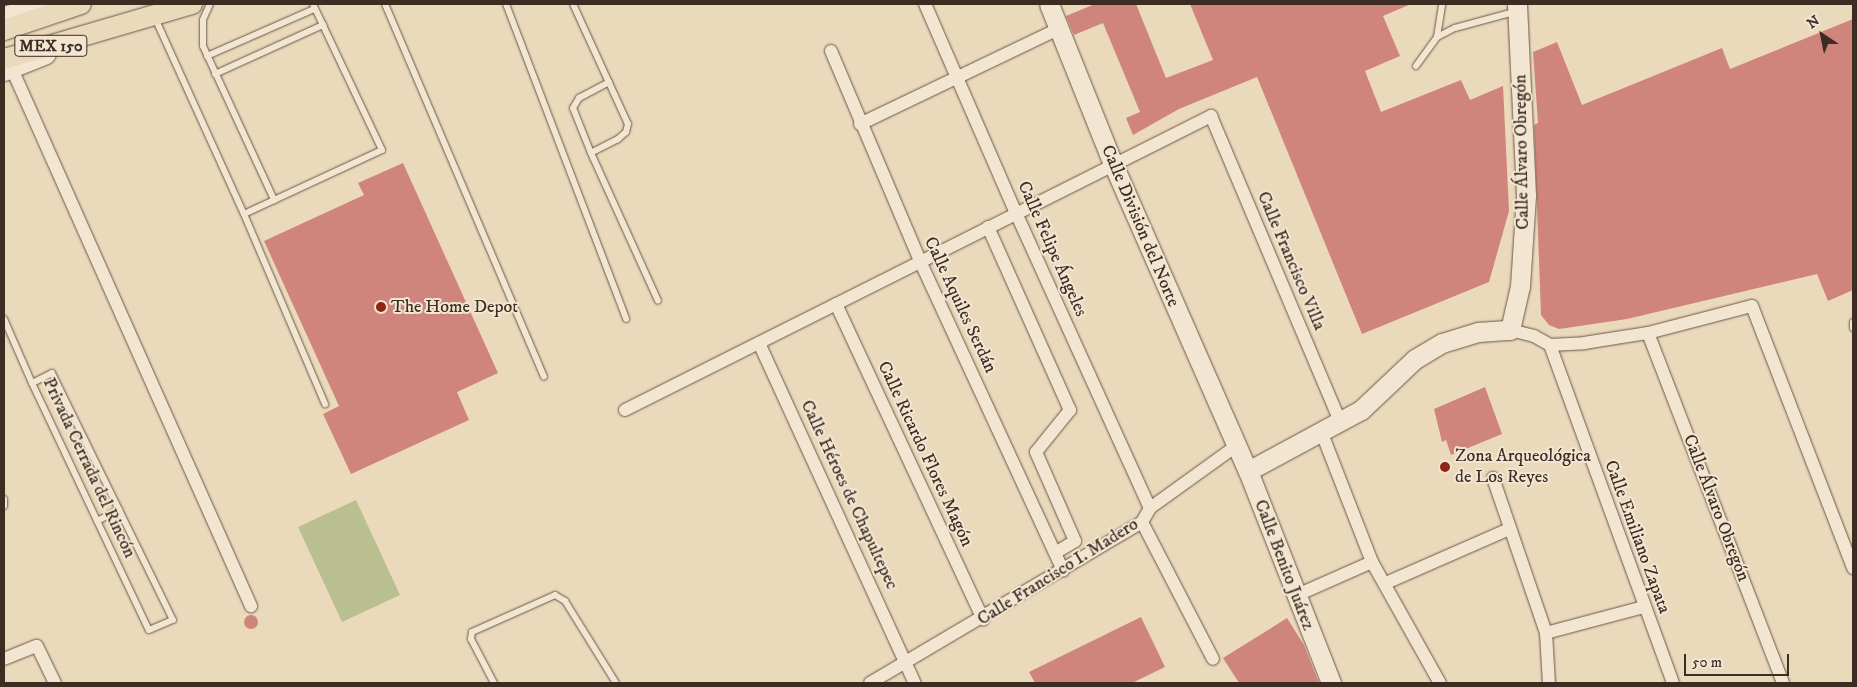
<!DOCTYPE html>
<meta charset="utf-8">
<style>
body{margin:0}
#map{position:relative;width:1857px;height:687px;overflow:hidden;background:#ebd9bb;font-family:"IM FELL DW Pica",serif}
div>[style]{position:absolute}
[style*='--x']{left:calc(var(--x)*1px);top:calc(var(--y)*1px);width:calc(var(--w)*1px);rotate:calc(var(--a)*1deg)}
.green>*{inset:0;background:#b9bf8f}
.building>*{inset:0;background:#d0857c}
.round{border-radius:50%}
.roads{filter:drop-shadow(0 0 1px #685748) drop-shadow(0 0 1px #685748)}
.lane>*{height:6px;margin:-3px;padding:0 3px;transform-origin:3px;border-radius:3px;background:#f2e6d3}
.street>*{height:12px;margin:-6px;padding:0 6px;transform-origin:6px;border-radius:6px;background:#f2e6d3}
.secondary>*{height:19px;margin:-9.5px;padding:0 9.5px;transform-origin:9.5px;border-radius:9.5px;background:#f2e6d3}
.primary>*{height:20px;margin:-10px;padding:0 10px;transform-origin:10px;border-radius:10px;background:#ebd9bb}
.dots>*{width:14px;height:14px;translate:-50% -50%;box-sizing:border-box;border:2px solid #f2e6d3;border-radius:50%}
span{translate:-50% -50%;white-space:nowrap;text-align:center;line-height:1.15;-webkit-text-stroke:4px #f2e6d3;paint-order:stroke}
.shield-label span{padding:1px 4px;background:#f2e6d3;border:1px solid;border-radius:4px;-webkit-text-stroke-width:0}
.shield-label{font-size:16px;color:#3c2c22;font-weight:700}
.street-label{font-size:18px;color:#3c2c22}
.poi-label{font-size:18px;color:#3c2c22}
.left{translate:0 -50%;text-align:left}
.frame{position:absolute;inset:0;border:5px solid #3c2c22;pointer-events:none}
.north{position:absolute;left:1797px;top:10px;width:50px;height:50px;-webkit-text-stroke:4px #f2e6d3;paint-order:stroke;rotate:326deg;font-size:14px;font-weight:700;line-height:20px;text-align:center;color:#3c2c22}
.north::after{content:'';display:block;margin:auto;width:18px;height:22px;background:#3c2c22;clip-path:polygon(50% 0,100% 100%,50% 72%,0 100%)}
.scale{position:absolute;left:1684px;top:654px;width:105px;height:22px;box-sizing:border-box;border:2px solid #3c2c22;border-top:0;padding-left:6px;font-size:15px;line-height:18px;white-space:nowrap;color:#3c2c22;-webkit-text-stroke:4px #f2e6d3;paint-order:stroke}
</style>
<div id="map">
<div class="green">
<div style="clip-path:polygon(356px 500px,400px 595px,342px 622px,298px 527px)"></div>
</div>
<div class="building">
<div style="clip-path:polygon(1095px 4px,1136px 4px,1166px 78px,1213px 60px,1190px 4px,1411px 4px,1383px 16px,1400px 56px,1365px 71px,1381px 112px,1461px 80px,1470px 100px,1503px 86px,1509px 211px,1489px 282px,1362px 334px,1257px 77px,1179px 109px,1133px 135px,1126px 118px,1140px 112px,1103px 23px,1074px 35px,1066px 16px)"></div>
<div style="clip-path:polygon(1853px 19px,1853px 290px,1828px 301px,1817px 274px,1627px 319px,1559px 329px,1549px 325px,1541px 315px,1534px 125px,1538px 123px,1533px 52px,1557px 42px,1582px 105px,1722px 48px,1730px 69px)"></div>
<div style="clip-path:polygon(403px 163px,498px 373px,457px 392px,469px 420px,351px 474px,323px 414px,339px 406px,264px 241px,364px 195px,358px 183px)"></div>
<div style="clip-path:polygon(1485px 387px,1502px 434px,1451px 455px,1446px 440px,1442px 442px,1434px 409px)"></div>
<div class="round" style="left:244px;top:615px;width:14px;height:14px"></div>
<div style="clip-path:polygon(1141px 617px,1165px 667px,1132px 683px,1035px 683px,1029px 672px)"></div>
<div style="clip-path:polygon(1287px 618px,1304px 645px,1319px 683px,1239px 683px,1223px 658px)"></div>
</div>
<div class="roads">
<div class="lane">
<div style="--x:210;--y:4;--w:17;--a:114"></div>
<div style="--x:203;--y:20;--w:26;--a:90"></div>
<div style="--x:203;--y:46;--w:170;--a:65.2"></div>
<div style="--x:385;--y:4;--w:405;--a:66.9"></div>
<div style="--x:506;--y:4;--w:337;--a:69.1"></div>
<div style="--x:573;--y:4;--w:132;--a:65.4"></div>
<div style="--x:628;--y:124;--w:8;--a:104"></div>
<div style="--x:626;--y:132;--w:11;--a:139"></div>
<div style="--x:618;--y:139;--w:30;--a:153"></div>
<div style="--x:591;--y:153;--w:162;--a:65.6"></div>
<div style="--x:155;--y:18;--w:215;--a:65.6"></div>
<div style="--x:244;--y:214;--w:152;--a:-24.9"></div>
<div style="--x:382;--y:150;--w:161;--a:-115.3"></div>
<div style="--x:1437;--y:37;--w:33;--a:-81"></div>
<div style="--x:207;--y:56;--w:117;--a:-23.7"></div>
<div style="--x:1416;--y:66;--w:36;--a:-54"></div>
<div style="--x:1437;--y:37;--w:20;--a:-27"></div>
<div style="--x:1455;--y:28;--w:61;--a:-15.2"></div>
<div style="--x:215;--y:74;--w:119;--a:-24.4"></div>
<div style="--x:591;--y:153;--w:48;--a:-111.8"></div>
<div style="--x:573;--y:108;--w:12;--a:-59"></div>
<div style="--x:579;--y:98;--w:34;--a:-28"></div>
<div style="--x:244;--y:214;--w:207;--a:66.9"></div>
<div style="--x:4;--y:319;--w:70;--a:66.4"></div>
<div style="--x:32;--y:383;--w:273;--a:64.7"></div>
<div style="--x:149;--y:630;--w:26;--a:-23"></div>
<div style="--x:173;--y:620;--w:275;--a:-116.1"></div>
<div style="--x:52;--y:373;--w:22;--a:153"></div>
<div style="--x:1853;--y:322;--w:6;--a:90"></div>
<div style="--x:4;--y:499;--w:7;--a:90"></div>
<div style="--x:97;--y:521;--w:25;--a:-27"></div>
<div style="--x:494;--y:683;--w:50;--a:-117.6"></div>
<div style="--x:471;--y:639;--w:7;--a:-82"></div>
<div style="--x:472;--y:632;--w:91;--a:-24"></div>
<div style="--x:555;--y:595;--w:12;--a:31"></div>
<div style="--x:565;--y:601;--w:97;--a:58.1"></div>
</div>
<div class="street">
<div style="--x:925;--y:4;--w:228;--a:66.5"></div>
<div style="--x:1016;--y:213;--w:324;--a:65.6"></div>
<div style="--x:831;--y:51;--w:228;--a:67"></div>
<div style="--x:920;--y:261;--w:341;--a:65.2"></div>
<div style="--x:12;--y:69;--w:588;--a:66.01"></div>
<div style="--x:860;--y:124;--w:220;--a:-25.6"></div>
<div style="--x:988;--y:227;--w:201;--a:65.9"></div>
<div style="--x:1070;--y:410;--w:54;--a:129"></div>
<div style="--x:1036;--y:452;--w:97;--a:66.3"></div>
<div style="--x:1075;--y:541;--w:23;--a:149"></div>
<div style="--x:836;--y:304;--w:348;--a:65"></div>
<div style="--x:1510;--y:330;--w:25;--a:14"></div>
<div style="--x:1534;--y:336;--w:18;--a:29"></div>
<div style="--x:1550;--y:345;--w:34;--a:-3"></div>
<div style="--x:1584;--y:343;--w:65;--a:-8.9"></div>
<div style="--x:1648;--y:333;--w:107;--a:-14.6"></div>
<div style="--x:1752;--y:306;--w:281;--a:68.9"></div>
<div style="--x:1648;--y:333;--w:375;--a:68.9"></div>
<div style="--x:759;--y:343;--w:374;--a:65.4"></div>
<div style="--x:1550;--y:345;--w:360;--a:70"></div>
<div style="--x:625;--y:410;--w:656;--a:-26.64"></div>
<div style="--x:1211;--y:116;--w:331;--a:67.1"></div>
<div style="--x:1321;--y:431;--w:141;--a:68.7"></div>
<div style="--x:1372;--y:562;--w:139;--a:60.7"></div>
<div style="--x:1493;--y:478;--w:164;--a:71.1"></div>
<div style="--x:1546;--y:633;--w:50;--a:86.6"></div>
<div style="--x:1142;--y:522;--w:154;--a:62.6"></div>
<div style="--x:1386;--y:583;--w:134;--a:-23.7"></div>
<div style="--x:1295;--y:596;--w:84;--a:-23.8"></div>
<div style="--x:1546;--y:633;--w:101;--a:-14.9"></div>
<div style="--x:4;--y:659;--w:35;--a:-22"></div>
<div style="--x:37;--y:646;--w:41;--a:64.1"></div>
<div style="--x:870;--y:683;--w:316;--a:-30.6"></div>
<div style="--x:1142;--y:522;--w:16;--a:-60"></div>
<div style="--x:1150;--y:508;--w:105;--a:-35.7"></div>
</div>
<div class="secondary">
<div style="--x:1049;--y:4;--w:172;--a:68.2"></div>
<div style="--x:1113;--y:164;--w:335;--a:66.3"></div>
<div style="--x:1248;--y:471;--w:228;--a:68.6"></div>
<div style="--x:4;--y:16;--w:41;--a:-17.1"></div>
<div style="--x:4;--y:71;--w:45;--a:-22"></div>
<div style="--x:1248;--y:471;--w:128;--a:-28.4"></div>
<div style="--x:1361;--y:410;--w:74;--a:-43.4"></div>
<div style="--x:1415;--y:359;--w:31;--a:-31"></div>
<div style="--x:1442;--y:343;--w:38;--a:-17"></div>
<div style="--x:1478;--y:332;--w:32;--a:-4"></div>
<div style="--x:1510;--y:330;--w:45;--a:-77.2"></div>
<div style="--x:1520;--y:286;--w:91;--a:-86.2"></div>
<div style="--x:1526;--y:195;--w:191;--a:-92.7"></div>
</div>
<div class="primary">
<div style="--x:4;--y:30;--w:81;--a:-18.7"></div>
<div style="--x:4;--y:59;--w:196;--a:-16.3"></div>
</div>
</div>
<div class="dots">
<div style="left:381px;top:307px;background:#8f2418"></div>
<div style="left:1445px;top:467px;background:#8f2418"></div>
</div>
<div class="shield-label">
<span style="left:51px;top:46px">MEX 150</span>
</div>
<div class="street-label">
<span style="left:1522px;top:152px;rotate:-91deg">Calle Álvaro Obregón</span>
<span style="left:1140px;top:226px;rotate:67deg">Calle División del Norte</span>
<span style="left:1052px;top:249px;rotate:66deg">Calle Felipe Ángeles</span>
<span style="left:1291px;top:261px;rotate:67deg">Calle Francisco Villa</span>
<span style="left:960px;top:305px;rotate:65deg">Calle Aquiles Serdán</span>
<span style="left:925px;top:454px;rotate:65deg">Calle Ricardo Flores Magón</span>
<span style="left:89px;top:468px;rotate:65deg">Privada Cerrada del Rincón</span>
<span style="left:849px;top:495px;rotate:65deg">Calle Héroes de Chapultepec</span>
<span style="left:1716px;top:508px;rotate:69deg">Calle Álvaro Obregón</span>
<span style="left:1637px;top:537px;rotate:70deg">Calle Emiliano Zapata</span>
<span style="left:1284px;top:565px;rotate:69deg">Calle Benito Juárez</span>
<span style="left:1058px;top:572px;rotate:-32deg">Calle Francisco I. Madero</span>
</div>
<div class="poi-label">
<span class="left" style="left:391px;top:307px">The Home Depot</span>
<span class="left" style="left:1455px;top:467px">Zona Arqueológica<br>de Los Reyes</span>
</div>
<div class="frame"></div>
<div class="north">N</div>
<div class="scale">50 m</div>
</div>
